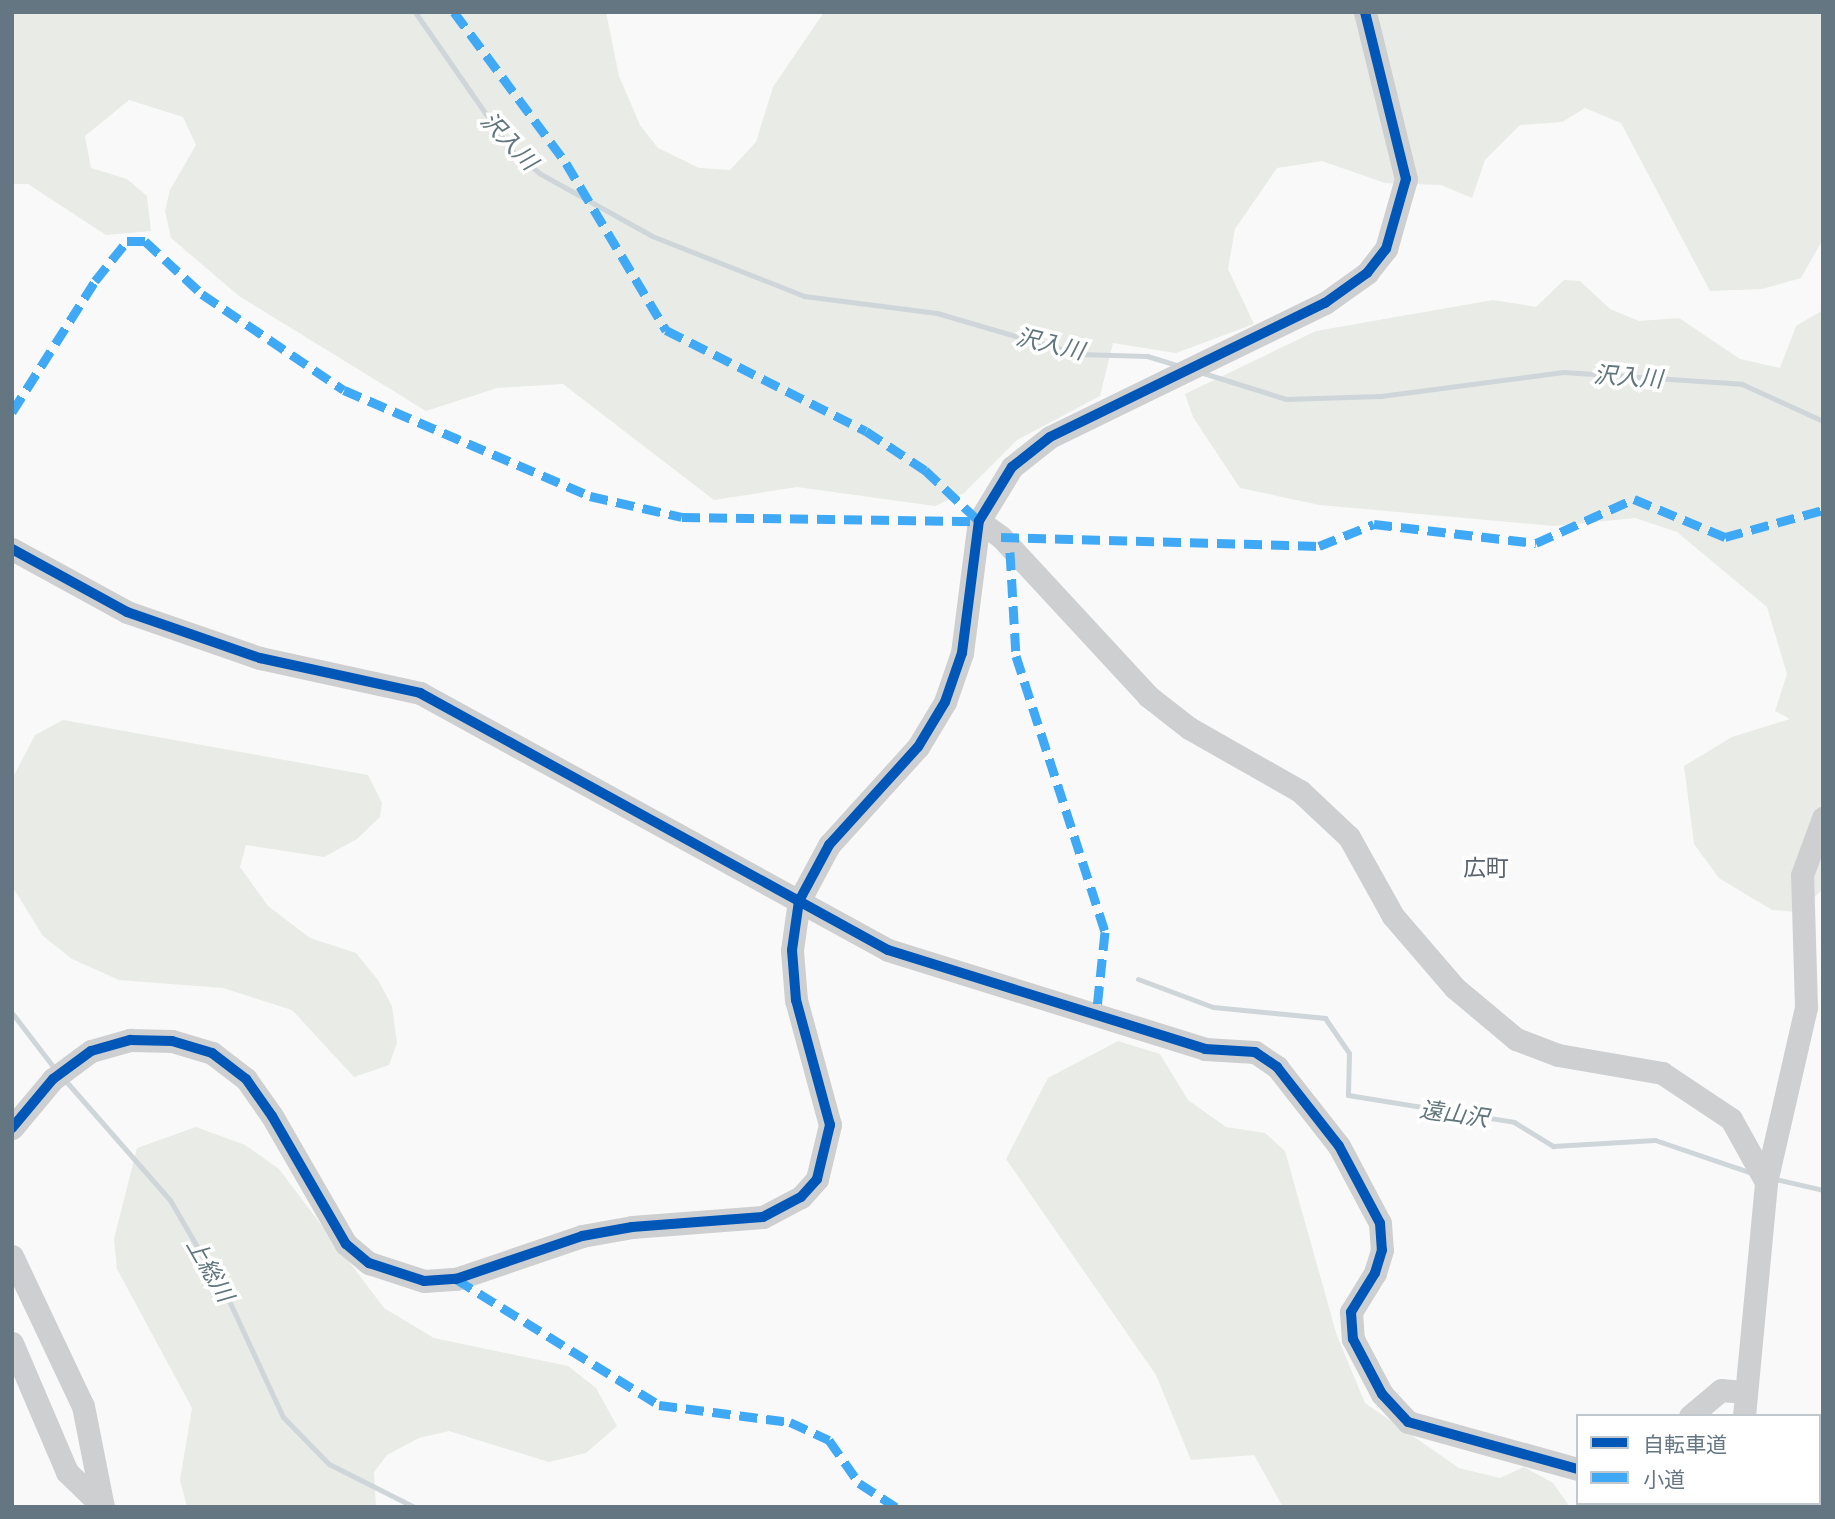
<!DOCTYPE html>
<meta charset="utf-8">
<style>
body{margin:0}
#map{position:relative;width:1835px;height:1519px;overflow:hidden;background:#f9f9f9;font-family:Mulish,"Noto Sans JP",sans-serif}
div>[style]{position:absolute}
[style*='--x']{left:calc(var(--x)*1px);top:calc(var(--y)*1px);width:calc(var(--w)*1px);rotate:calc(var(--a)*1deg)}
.green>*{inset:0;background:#e8ebe6}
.stream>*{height:5px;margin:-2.5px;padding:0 2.5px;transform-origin:2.5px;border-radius:2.5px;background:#ced6d9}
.minor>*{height:23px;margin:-11.5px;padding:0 11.5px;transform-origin:11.5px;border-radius:11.5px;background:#cecfd0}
.quiet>*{height:9px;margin-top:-4.5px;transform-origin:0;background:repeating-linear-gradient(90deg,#3fa9f5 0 18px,transparent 0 27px)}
.cycleway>*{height:10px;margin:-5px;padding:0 5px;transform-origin:5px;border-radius:5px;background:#0057b8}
span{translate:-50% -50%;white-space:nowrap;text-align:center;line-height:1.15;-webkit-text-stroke:7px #fff;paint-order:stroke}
.water-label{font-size:23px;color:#60757c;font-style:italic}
.neighbourhood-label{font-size:23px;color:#57646e}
.frame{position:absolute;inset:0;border:14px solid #657683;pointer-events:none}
.legend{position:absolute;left:1576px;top:1414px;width:245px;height:91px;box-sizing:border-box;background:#fff;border:2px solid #c1c8cd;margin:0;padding:9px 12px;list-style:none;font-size:21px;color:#657683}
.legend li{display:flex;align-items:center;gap:14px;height:35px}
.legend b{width:35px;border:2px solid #c1c8cd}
</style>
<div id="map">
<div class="green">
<div style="clip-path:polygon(12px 12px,606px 12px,619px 76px,640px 125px,658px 148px,699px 168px,730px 170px,756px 142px,773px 87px,824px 12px,1823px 12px,1823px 239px,1801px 278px,1762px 289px,1710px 291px,1621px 123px,1585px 108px,1562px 122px,1520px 125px,1485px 160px,1472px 198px,1441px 185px,1385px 183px,1322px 161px,1277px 168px,1235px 229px,1228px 269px,1254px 324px,1176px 353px,1113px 343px,1100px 396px,1017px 440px,964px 493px,935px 506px,797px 487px,714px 500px,563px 384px,497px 388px,426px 411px,239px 296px,171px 238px,165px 211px,170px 190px,196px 145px,183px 117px,129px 100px,85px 136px,91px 168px,127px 179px,147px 196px,151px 231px,106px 235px,28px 184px,12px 184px)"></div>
<div style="clip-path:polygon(1564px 280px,1580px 281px,1610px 309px,1639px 321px,1679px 318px,1740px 359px,1780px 368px,1796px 326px,1823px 310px,1823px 889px,1799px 912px,1772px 910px,1719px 878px,1694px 844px,1684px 766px,1732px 737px,1790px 719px,1775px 711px,1787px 674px,1767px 607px,1677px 532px,1635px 518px,1554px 526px,1320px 505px,1240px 488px,1193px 417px,1185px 394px,1316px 331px,1493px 300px,1536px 307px)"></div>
<div style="clip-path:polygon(63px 720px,368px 775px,382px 803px,380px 817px,357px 839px,324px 857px,246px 845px,240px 867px,268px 906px,310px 938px,356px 953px,378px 980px,392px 1006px,397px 1043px,389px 1065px,354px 1077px,292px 1010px,223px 988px,119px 980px,72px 959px,43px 936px,12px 886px,12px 779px,35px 735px)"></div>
<div style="clip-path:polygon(1118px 1041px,1160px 1054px,1188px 1100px,1226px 1127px,1265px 1133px,1285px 1151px,1337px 1336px,1365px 1403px,1459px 1468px,1500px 1478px,1524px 1467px,1553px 1483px,1570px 1507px,1283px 1507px,1254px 1455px,1191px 1460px,1156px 1375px,1006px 1159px,1048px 1078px)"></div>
<div style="clip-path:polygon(196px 1127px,245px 1145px,279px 1169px,384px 1308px,434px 1338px,568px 1366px,596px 1388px,617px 1426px,586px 1453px,549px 1462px,449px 1431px,419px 1438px,387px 1455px,374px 1472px,376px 1507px,187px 1507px,180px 1480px,192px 1408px,117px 1269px,114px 1239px,137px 1148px)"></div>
</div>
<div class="stream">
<div style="--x:415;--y:12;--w:168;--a:55.2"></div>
<div style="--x:511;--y:150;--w:36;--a:39"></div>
<div style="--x:539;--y:173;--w:129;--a:29.1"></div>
<div style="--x:652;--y:236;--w:163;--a:21.5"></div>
<div style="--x:804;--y:296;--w:134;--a:7.3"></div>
<div style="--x:937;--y:313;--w:146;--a:16.3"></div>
<div style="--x:1077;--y:354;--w:70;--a:1.6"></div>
<div style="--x:1147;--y:356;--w:34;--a:17"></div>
<div style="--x:1200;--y:372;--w:90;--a:17.4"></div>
<div style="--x:1286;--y:399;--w:95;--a:-1.8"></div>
<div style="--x:1381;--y:396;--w:184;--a:-7.5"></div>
<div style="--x:1563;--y:372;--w:179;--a:3.8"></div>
<div style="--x:1742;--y:384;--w:89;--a:24.6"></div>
<div style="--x:1138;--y:979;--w:80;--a:20.5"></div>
<div style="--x:1213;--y:1007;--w:113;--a:5.6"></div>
<div style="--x:1325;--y:1018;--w:42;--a:55.6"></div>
<div style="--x:1349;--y:1053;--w:42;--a:91.4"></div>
<div style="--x:1348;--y:1095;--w:168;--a:9.2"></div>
<div style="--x:1514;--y:1122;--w:46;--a:31.6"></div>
<div style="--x:1553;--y:1146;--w:102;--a:-3.4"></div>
<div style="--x:1655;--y:1140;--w:102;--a:18.8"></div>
<div style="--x:12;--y:1013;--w:71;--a:52.5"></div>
<div style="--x:64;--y:1079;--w:161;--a:48.8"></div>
<div style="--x:170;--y:1200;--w:121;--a:59.8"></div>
<div style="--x:231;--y:1305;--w:123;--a:65.1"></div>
<div style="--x:283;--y:1417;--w:66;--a:45.6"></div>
<div style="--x:329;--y:1464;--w:95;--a:26.8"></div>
<div style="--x:1771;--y:1178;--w:53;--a:13"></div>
<div style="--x:646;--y:1507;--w:45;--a:0"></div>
</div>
<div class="minor">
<div style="--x:979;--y:521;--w:27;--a:36"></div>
<div style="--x:1001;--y:537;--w:217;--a:47.2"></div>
<div style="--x:1148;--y:696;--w:52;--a:38"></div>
<div style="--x:1189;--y:728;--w:128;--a:29.6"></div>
<div style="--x:1300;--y:791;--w:67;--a:43.2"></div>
<div style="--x:1349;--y:837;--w:90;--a:60.9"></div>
<div style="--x:1393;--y:916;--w:95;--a:49.3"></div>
<div style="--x:1455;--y:988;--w:80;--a:39.9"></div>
<div style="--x:1516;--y:1039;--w:45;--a:20.9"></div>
<div style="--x:1558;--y:1055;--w:106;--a:9.8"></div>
<div style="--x:1662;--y:1073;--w:83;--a:33.7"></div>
<div style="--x:1731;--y:1119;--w:72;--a:60.9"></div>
<div style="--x:12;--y:549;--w:131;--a:28.7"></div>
<div style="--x:127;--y:612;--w:141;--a:19.1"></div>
<div style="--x:260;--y:658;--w:164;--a:12.3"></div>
<div style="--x:420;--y:693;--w:534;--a:28.77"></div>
<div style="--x:888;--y:950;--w:332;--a:17.3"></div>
<div style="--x:1205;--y:1049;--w:50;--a:3.4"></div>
<div style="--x:1255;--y:1052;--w:27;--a:34"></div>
<div style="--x:1277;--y:1067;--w:100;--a:51.9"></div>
<div style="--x:1339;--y:1146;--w:87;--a:62"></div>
<div style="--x:1380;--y:1223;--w:27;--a:86"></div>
<div style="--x:1382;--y:1250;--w:24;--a:107"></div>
<div style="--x:1375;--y:1273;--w:46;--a:121.6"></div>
<div style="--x:1351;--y:1312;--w:27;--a:86"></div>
<div style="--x:1353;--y:1339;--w:62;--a:62.2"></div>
<div style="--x:1382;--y:1394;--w:38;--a:47"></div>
<div style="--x:1408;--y:1422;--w:176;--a:15.5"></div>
<div style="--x:12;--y:1128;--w:64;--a:-50.1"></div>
<div style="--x:53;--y:1079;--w:47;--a:-36.4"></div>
<div style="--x:91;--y:1051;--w:41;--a:-15.8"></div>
<div style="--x:130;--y:1040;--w:42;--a:1.4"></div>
<div style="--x:172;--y:1041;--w:42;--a:16.7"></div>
<div style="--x:212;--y:1053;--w:43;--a:37.4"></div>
<div style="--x:246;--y:1079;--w:45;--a:54.9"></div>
<div style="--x:272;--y:1116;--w:148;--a:60"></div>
<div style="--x:346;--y:1244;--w:30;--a:40"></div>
<div style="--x:369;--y:1263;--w:58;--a:18.1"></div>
<div style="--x:424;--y:1281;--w:32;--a:-4"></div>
<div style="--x:456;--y:1279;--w:133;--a:-18.8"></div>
<div style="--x:582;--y:1236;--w:51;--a:-10.2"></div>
<div style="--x:632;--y:1227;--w:131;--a:-4.4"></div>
<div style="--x:763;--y:1217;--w:43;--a:-27.8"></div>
<div style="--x:801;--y:1197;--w:24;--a:-48"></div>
<div style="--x:817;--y:1179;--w:56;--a:-76.5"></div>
<div style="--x:830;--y:1125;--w:130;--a:-105.2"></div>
<div style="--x:796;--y:1000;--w:50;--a:-94.6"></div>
<div style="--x:792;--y:950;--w:49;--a:-81.9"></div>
<div style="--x:799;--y:901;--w:64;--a:-61.8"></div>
<div style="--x:829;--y:845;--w:132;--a:-47.8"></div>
<div style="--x:918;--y:747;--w:52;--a:-59"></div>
<div style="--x:945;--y:702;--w:52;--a:-70.9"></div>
<div style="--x:962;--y:653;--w:133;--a:-82.7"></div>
<div style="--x:979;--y:521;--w:63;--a:-58.6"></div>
<div style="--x:1012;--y:467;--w:48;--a:-38.3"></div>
<div style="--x:1050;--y:437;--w:306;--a:-26"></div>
<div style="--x:1325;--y:303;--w:52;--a:-35.5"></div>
<div style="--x:1367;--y:273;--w:31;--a:-52"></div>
<div style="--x:1386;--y:249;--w:73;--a:-74.1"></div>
<div style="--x:1406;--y:179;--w:172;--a:-103.8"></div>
<div style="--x:12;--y:1256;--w:166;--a:64.7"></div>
<div style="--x:83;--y:1406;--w:103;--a:78.8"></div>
<div style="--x:12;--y:1343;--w:140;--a:66.9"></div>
<div style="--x:67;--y:1472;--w:50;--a:44.2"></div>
<div style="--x:1690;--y:1416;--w:40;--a:-40"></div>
<div style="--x:1721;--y:1390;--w:24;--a:5"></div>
<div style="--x:1744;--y:1416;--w:235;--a:-84.6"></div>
<div style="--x:1766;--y:1182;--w:180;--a:-77.1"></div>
<div style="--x:1806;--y:1007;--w:132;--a:-91.7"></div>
<div style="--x:1802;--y:875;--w:61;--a:-69.8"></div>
<div style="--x:1756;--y:1503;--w:4;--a:63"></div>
</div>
<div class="quiet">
<div style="--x:454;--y:12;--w:188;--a:53.4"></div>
<div style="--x:566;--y:163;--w:195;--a:59.1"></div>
<div style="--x:666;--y:330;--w:224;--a:26.8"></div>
<div style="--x:866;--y:431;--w:71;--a:33.5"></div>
<div style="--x:925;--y:470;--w:74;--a:43.4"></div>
<div style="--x:12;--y:412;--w:155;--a:-57.6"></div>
<div style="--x:95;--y:281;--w:51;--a:-51.3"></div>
<div style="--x:127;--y:241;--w:18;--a:0"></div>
<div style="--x:145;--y:241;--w:78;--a:42.9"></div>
<div style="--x:202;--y:294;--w:171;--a:34.1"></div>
<div style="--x:344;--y:390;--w:268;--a:23.3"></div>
<div style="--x:590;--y:496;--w:94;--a:12.9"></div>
<div style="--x:682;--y:517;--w:297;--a:0.8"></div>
<div style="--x:1001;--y:537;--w:318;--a:1.6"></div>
<div style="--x:1319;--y:546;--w:59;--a:-21.8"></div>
<div style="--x:1374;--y:524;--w:163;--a:6.7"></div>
<div style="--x:1536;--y:543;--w:107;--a:-24.2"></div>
<div style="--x:1634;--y:499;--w:99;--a:22.7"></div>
<div style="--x:1725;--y:537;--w:102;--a:-15.4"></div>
<div style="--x:1010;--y:552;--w:104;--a:86.7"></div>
<div style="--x:1016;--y:656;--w:290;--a:72.1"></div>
<div style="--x:1105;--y:932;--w:85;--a:96"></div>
<div style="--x:456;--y:1279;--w:239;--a:31.8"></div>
<div style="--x:659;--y:1405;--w:132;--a:7.4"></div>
<div style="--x:790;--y:1422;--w:43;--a:24.8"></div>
<div style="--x:829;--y:1440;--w:52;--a:55.1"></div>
<div style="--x:859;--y:1483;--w:44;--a:33"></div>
</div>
<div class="cycleway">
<div style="--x:12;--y:549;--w:131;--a:28.7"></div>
<div style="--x:127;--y:612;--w:141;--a:19.1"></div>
<div style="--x:260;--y:658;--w:164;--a:12.3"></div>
<div style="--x:420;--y:693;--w:534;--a:28.77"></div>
<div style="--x:888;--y:950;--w:332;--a:17.3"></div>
<div style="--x:1205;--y:1049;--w:50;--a:3.4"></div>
<div style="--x:1255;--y:1052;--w:27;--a:34"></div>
<div style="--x:1277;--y:1067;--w:100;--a:51.9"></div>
<div style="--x:1339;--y:1146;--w:87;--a:62"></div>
<div style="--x:1380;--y:1223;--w:27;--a:86"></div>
<div style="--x:1382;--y:1250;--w:24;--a:107"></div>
<div style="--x:1375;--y:1273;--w:46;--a:121.6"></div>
<div style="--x:1351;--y:1312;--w:27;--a:86"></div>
<div style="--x:1353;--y:1339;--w:62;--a:62.2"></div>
<div style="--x:1382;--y:1394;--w:38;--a:47"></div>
<div style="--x:1408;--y:1422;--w:176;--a:15.5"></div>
<div style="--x:12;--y:1128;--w:64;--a:-50.1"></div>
<div style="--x:53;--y:1079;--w:47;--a:-36.4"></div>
<div style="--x:91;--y:1051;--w:41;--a:-15.8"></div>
<div style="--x:130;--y:1040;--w:42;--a:1.4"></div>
<div style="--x:172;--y:1041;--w:42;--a:16.7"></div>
<div style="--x:212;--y:1053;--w:43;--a:37.4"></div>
<div style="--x:246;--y:1079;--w:45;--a:54.9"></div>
<div style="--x:272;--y:1116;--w:148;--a:60"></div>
<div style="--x:346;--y:1244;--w:30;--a:40"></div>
<div style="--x:369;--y:1263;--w:58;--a:18.1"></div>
<div style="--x:424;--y:1281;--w:32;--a:-4"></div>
<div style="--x:456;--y:1279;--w:133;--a:-18.8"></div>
<div style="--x:582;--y:1236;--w:51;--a:-10.2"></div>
<div style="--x:632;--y:1227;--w:131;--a:-4.4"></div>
<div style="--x:763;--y:1217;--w:43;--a:-27.8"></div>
<div style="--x:801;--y:1197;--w:24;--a:-48"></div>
<div style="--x:817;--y:1179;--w:56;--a:-76.5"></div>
<div style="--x:830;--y:1125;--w:130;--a:-105.2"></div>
<div style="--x:796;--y:1000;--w:50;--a:-94.6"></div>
<div style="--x:792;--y:950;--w:49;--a:-81.9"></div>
<div style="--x:799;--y:901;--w:64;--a:-61.8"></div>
<div style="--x:829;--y:845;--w:132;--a:-47.8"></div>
<div style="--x:918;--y:747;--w:52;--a:-59"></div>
<div style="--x:945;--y:702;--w:52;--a:-70.9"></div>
<div style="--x:962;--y:653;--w:133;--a:-82.7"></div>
<div style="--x:979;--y:521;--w:63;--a:-58.6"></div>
<div style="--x:1012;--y:467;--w:48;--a:-38.3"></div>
<div style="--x:1050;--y:437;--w:306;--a:-26"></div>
<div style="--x:1325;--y:303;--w:52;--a:-35.5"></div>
<div style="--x:1367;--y:273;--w:31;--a:-52"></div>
<div style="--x:1386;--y:249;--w:73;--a:-74.1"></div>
<div style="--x:1406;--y:179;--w:172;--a:-103.8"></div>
</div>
<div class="water-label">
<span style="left:509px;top:141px;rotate:46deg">沢入川</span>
<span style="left:1050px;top:344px;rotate:13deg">沢入川</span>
<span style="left:1628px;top:377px;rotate:4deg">沢入川</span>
<span style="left:1454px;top:1114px;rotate:8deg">遠山沢</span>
<span style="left:210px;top:1270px;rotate:60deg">上総川</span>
</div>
<div class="neighbourhood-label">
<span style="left:1486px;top:868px">広町</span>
</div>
<div class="frame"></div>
<ul class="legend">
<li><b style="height:9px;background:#0057b8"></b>自転車道</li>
<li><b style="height:9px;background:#3fa9f5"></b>小道</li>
</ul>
</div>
